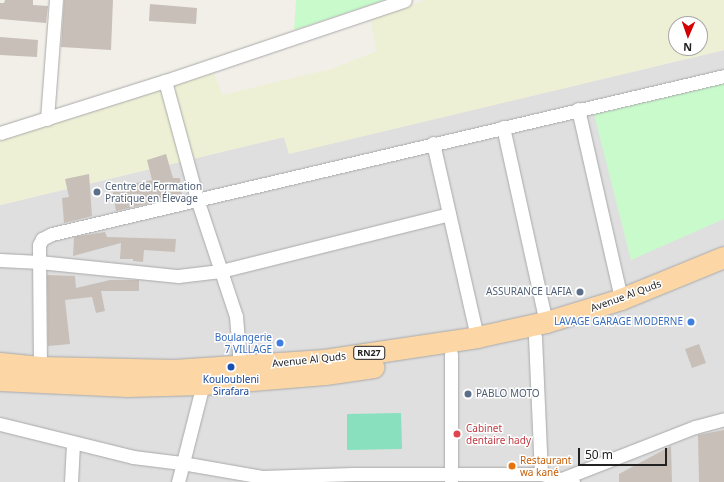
<!DOCTYPE html>
<meta charset="utf-8">
<style>
body{margin:0}
#map{position:relative;width:724px;height:482px;overflow:hidden;background:#f2efe9;font-family:"Noto Sans",sans-serif}
div>[style]{position:absolute}
[style*='--x']{left:calc(var(--x)*1px);top:calc(var(--y)*1px);width:calc(var(--w)*1px);rotate:calc(var(--a)*1deg)}
.residential>*{inset:0;background:#e0dfdf}
.farmland>*{inset:0;background:#eef0d5}
.park>*{inset:0;background:#c8facc}
.pitch>*{inset:0;background:#88e0be}
.building>*{inset:0;background:#c7bfb8}
.roads{filter:drop-shadow(0 0 1px #a9a9a9) drop-shadow(0 0 1px #a9a9a9)}
.minor>*{height:13px;margin:-6.5px;padding:0 6.5px;transform-origin:6.5px;border-radius:6.5px;background:#fff}
.primary>*{height:21px;margin:-10.5px;padding:0 10.5px;transform-origin:10.5px;border-radius:10.5px;background:#fcd6a4}
.dots>*{width:11px;height:11px;translate:-50% -50%;box-sizing:border-box;border:2px solid #fff;border-radius:50%}
span{translate:-50% -50%;white-space:nowrap;text-align:center;line-height:1.15;-webkit-text-stroke:3px #fff;paint-order:stroke}
.shield-label span{padding:1px 3px;background:#fff;border:1px solid;border-radius:3px;-webkit-text-stroke-width:0}
.shield-label{font-size:9px;color:#222;font-weight:700}
.service-label{font-size:10px;color:#4e5e75}
.left{translate:0 -50%;text-align:left}
.right{translate:-100% -50%;text-align:right}
.street-label{font-size:10px;color:#222}
.shop-label{font-size:10px;color:#366cbe}
.transit-label{font-size:10px;color:#164399}
.health-label{font-size:10px;color:#be3a42}
.food-label{font-size:10px;color:#c56008}
.north{position:absolute;left:668px;top:16px;width:40px;height:40px;box-sizing:border-box;background:#fff;border:1px solid #a7a7a7;border-radius:50%;rotate:182deg;font-size:11px;font-weight:700;line-height:16px;text-align:center;color:#222}
.north::after{content:'';display:block;margin:auto;width:14px;height:18px;background:#d40000;clip-path:polygon(50% 0,100% 100%,50% 72%,0 100%)}
.scale{position:absolute;left:578px;top:448px;width:89px;height:18px;box-sizing:border-box;border:2px solid #222;border-top:0;padding-left:5px;font-size:12px;line-height:14px;white-space:nowrap;color:#222;-webkit-text-stroke:3px #fff;paint-order:stroke}
</style>
<div id="map">
<div class="residential">
<div style="clip-path:polygon(724px 50px,724px 482px,0 482px,0 205px,284px 137px,289px 153px)"></div>
</div>
<div class="farmland">
<div style="clip-path:polygon(evenodd,426px 0,724px 0,724px 50px,289px 154px,284px 137px,0 205px,0 138px,214px 73px,222px 95px,331px 69px,377px 51px,370px 19px,426px 0,676px 24px,700px 24px,700px 48px,676px 48px,676px 24px)"></div>
</div>
<div class="park">
<div style="clip-path:polygon(296px 0,385px 0,294px 30px)"></div>
<div style="clip-path:polygon(724px 79px,724px 219px,631px 260px,594px 114px)"></div>
</div>
<div class="pitch">
<div style="clip-path:polygon(401px 413px,402px 449px,347px 450px,347px 414px)"></div>
</div>
<div class="building">
<div style="clip-path:polygon(5px 0,33px 0,33px 5px,48px 6px,46px 23px,0 19px,0 3px,4px 3px)"></div>
<div style="clip-path:polygon(64px 0,113px 0,111px 50px,61px 47px)"></div>
<div style="clip-path:polygon(150px 4px,197px 8px,196px 24px,149px 21px)"></div>
<div style="clip-path:polygon(0 37px,38px 40px,37px 57px,0 55px)"></div>
<div style="clip-path:polygon(166px 154px,173px 178px,180px 178px,182px 195px,149px 200px,150px 203px,116px 211px,112px 188px,152px 180px,147px 160px)"></div>
<div style="clip-path:polygon(89px 174px,92px 216px,64px 223px,62px 198px,69px 197px,65px 179px)"></div>
<div style="clip-path:polygon(105px 232px,107px 237px,176px 239px,175px 252px,144px 250px,143px 262px,133px 261px,133px 259px,120px 259px,121px 243px,73px 256px,74px 237px)"></div>
<div style="clip-path:polygon(47px 275px,75px 276px,76px 288px,110px 280px,139px 280px,139px 291px,101px 291px,105px 311px,96px 313px,92px 297px,65px 300px,70px 344px,48px 346px)"></div>
<div style="clip-path:polygon(699px 344px,706px 363px,692px 368px,685px 349px)"></div>
<div style="clip-path:polygon(724px 430px,724px 482px,699px 482px,698px 435px)"></div>
<div style="clip-path:polygon(671px 446px,672px 482px,619px 482px,619px 474px)"></div>
</div>
<div class="roads">
<div class="minor">
<div style="--x:165;--y:81;--w:122;--a:74.8"></div>
<div style="--x:197;--y:199;--w:123;--a:71.6"></div>
<div style="--x:236;--y:316;--w:50;--a:85.4"></div>
<div style="--x:578;--y:109;--w:195;--a:77.2"></div>
<div style="--x:47;--y:119;--w:119;--a:-85.7"></div>
<div style="--x:503;--y:127;--w:200;--a:77.6"></div>
<div style="--x:0;--y:133;--w:173;--a:-17.5"></div>
<div style="--x:165;--y:81;--w:253;--a:-18.6"></div>
<div style="--x:433;--y:143;--w:199;--a:77.2"></div>
<div style="--x:0;--y:260;--w:39;--a:3"></div>
<div style="--x:39;--y:262;--w:17;--a:-90"></div>
<div style="--x:39;--y:245;--w:7;--a:-63"></div>
<div style="--x:42;--y:239;--w:11;--a:-27"></div>
<div style="--x:52;--y:234;--w:690;--a:-13.23"></div>
<div style="--x:535;--y:337;--w:137;--a:87.5"></div>
<div style="--x:40;--y:367;--w:105;--a:-90.5"></div>
<div style="--x:39;--y:262;--w:140;--a:5.8"></div>
<div style="--x:178;--y:276;--w:43;--a:-6.6"></div>
<div style="--x:221;--y:271;--w:235;--a:-14"></div>
<div style="--x:0;--y:424;--w:137;--a:13.9"></div>
<div style="--x:133;--y:457;--w:49;--a:7"></div>
<div style="--x:182;--y:463;--w:81;--a:9.9"></div>
<div style="--x:262;--y:477;--w:91;--a:-1.9"></div>
<div style="--x:353;--y:474;--w:188;--a:0"></div>
<div style="--x:541;--y:474;--w:33;--a:14"></div>
<div style="--x:564;--y:478;--w:141;--a:-21.3"></div>
<div style="--x:695;--y:427;--w:30;--a:-15"></div>
<div style="--x:71;--y:482;--w:39;--a:-87"></div>
<div style="--x:178;--y:482;--w:101;--a:-75.7"></div>
<div style="--x:451;--y:482;--w:128;--a:-90"></div>
</div>
<div class="primary">
<div style="--x:0;--y:363;--w:40;--a:5.7"></div>
<div style="--x:40;--y:367;--w:134;--a:1.3"></div>
<div style="--x:174;--y:370;--w:150;--a:-3.8"></div>
<div style="--x:324;--y:360;--w:155;--a:-8.5"></div>
<div style="--x:477;--y:337;--w:71;--a:-12.3"></div>
<div style="--x:546;--y:322;--w:78;--a:-17"></div>
<div style="--x:621;--y:299;--w:111;--a:-22.2"></div>
<div style="--x:0;--y:380;--w:127;--a:2.7"></div>
<div style="--x:127;--y:386;--w:76;--a:-1.5"></div>
<div style="--x:203;--y:384;--w:122;--a:-4.7"></div>
<div style="--x:325;--y:374;--w:49;--a:-8.1"></div>
</div>
</div>
<div class="dots">
<div style="left:97px;top:192px;background:#5c6f8a"></div>
<div style="left:580px;top:292px;background:#5c6f8a"></div>
<div style="left:691px;top:322px;background:#3f7fe0"></div>
<div style="left:280px;top:343px;background:#3f7fe0"></div>
<div style="left:231px;top:367px;background:#1a4fb4"></div>
<div style="left:468px;top:394px;background:#5c6f8a"></div>
<div style="left:457px;top:434px;background:#e0444e"></div>
<div style="left:512px;top:466px;background:#e8710a"></div>
</div>
<div class="shield-label">
<span style="left:369px;top:353px">RN27</span>
</div>
<div class="service-label">
<span class="left" style="left:105px;top:192px">Centre de Formation<br>Pratique en Élevage</span>
<span class="right" style="left:572px;top:292px">ASSURANCE LAFIA</span>
<span class="left" style="left:476px;top:394px">PABLO MOTO</span>
</div>
<div class="street-label">
<span style="left:626px;top:296px;rotate:-20deg">Avenue Al Quds</span>
<span style="left:309px;top:360px;rotate:-6deg">Avenue Al Quds</span>
</div>
<div class="shop-label">
<span class="right" style="left:683px;top:322px">LAVAGE GARAGE MODERNE</span>
<span class="right" style="left:272px;top:343px">Boulangerie<br>7 VILLAGE</span>
</div>
<div class="transit-label">
<span style="left:231px;top:385px">Kouloubleni<br>Sirafara</span>
</div>
<div class="health-label">
<span class="left" style="left:466px;top:434px">Cabinet<br>dentaire hady</span>
</div>
<div class="food-label">
<span class="left" style="left:520px;top:466px">Restaurant<br>wa kané</span>
</div>
<div class="north">N</div>
<div class="scale">50 m</div>
</div>
